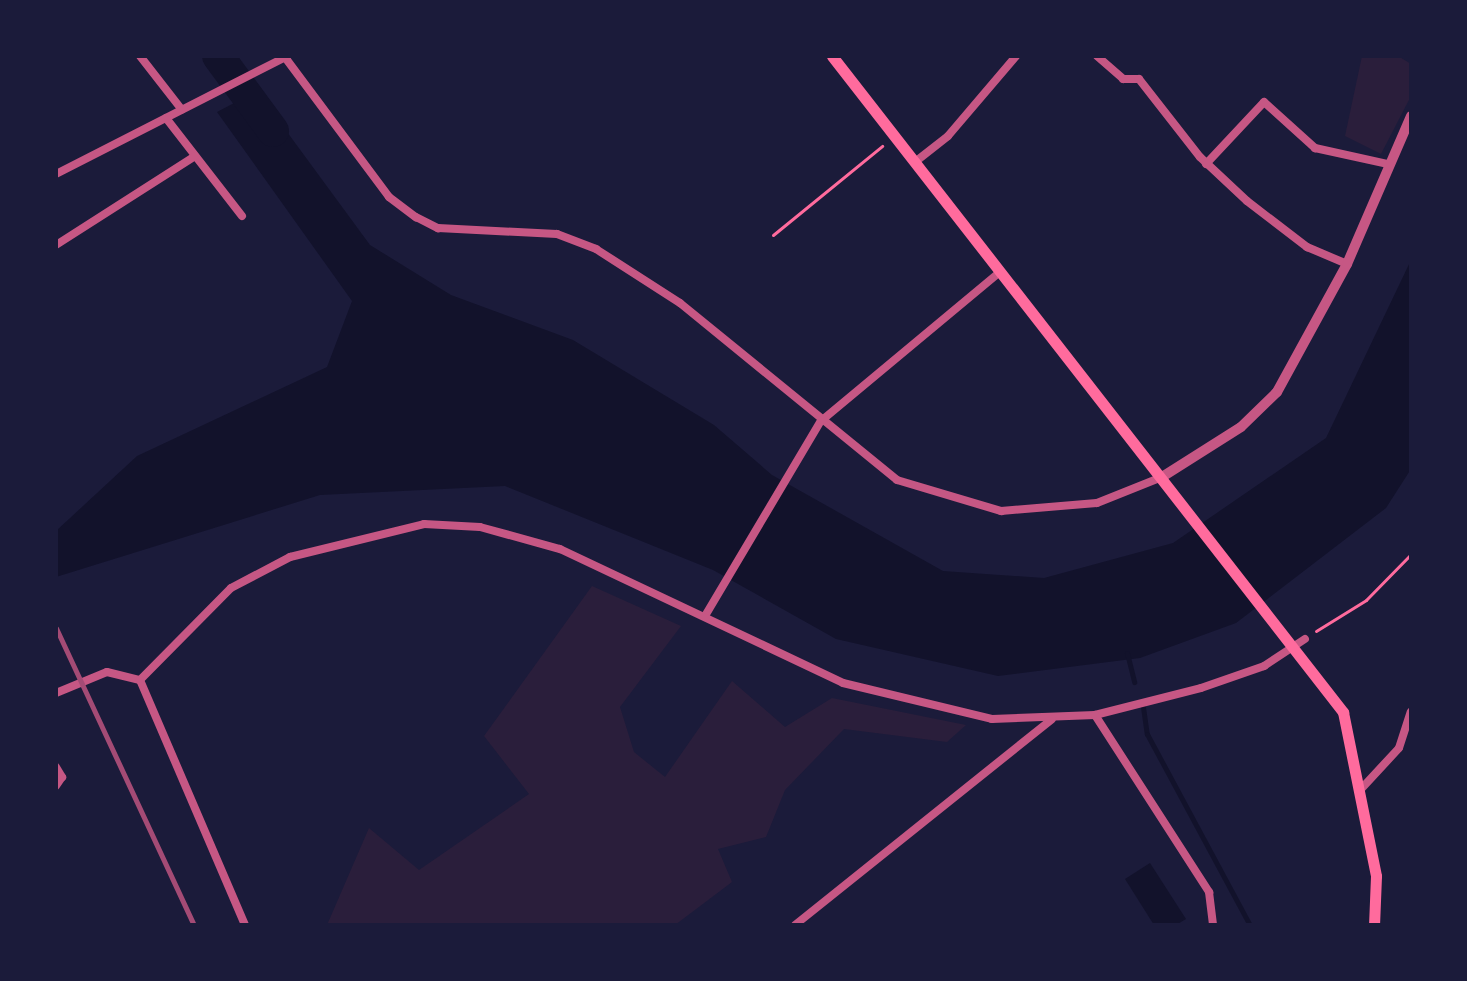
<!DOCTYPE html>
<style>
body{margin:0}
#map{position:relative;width:1467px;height:981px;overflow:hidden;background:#1b1b3a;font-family:"DM Sans",sans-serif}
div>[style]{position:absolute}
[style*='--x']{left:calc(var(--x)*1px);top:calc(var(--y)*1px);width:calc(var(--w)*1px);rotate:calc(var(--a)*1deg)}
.green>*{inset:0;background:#2a1e3b}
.water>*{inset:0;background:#12122b}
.stream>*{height:5px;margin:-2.5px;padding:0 2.5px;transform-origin:2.5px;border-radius:2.5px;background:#12122b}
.river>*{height:32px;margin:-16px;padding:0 16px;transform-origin:16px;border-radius:16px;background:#12122b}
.path>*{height:3px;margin:-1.5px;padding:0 1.5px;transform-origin:1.5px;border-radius:1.5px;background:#ff6b9d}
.minor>*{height:8px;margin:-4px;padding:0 4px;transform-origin:4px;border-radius:4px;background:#c65784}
.tertiary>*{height:10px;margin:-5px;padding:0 5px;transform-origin:5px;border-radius:5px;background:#c65784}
.secondary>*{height:11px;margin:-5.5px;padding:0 5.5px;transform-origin:5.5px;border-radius:5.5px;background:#ff6b9d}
.rail>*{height:5px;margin:-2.5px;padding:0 2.5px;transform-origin:2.5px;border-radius:2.5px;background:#a44b75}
span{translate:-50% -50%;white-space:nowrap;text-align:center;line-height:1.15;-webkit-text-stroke:8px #1b1b3a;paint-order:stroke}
.frame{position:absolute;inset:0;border:58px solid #1b1b3a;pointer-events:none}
</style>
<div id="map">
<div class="green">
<div style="clip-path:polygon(1362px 56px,1398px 56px,1411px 64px,1411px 96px,1381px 154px,1345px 136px)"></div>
<div style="clip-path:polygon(592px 586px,681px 626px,620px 707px,634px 752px,665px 777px,732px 681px,785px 727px,832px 698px,966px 725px,947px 742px,844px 729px,785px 790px,766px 837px,718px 849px,732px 882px,675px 925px,327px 925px,369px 828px,419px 870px,529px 794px,484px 736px)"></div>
</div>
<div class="water">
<div style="clip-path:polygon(257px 91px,370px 245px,451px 295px,573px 340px,714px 425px,772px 475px,943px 571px,1044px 578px,1173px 543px,1326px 438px,1411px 260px,1411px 469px,1386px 508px,1236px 623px,1140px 658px,998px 676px,836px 639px,713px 570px,505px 486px,320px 495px,56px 577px,56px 531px,137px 456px,327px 367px,352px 301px,217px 112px)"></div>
<div style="clip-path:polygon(1150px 863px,1186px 919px,1176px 925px,1154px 925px,1125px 879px)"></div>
</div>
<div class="stream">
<div style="--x:1127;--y:653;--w:30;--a:76"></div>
<div style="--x:1143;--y:707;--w:27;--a:82"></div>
<div style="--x:1147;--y:734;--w:217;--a:61.7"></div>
</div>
<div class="river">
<div style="--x:218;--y:56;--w:93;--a:53.7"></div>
</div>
<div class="path">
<div style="--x:773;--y:235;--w:141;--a:-39.2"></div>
<div style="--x:1316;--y:631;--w:59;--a:-31.8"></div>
<div style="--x:1366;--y:600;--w:64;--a:-45.6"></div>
</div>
<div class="minor">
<div style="--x:140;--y:56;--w:68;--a:52.1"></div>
<div style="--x:284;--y:56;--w:176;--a:53.3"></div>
<div style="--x:389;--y:197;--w:34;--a:37"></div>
<div style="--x:416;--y:217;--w:25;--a:27"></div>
<div style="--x:438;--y:228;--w:119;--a:2.9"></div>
<div style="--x:557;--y:234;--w:42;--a:21"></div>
<div style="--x:596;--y:249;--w:100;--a:32.7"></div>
<div style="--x:680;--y:303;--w:280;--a:39.2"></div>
<div style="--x:897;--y:480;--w:109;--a:16.6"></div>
<div style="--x:1001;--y:511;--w:96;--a:-4.8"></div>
<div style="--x:1097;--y:503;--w:70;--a:-21.8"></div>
<div style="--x:1097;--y:56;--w:35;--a:41"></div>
<div style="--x:1123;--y:79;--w:16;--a:0"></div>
<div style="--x:1139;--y:79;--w:99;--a:52"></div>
<div style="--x:1200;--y:157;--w:64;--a:43.1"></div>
<div style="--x:1247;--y:201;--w:76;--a:37.5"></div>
<div style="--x:1307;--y:247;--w:43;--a:23"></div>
<div style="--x:166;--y:118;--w:124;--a:52.2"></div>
<div style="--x:915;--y:162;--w:42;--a:-38.2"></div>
<div style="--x:948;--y:136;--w:105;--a:-49.6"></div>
<div style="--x:1206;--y:164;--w:85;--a:-46.9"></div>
<div style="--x:1264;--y:102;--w:69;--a:42"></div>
<div style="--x:1315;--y:148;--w:75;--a:12.4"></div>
<div style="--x:56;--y:174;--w:260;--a:-27"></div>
<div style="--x:56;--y:245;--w:165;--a:-32.6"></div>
<div style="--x:705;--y:616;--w:227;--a:-59.3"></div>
<div style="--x:821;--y:421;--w:234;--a:-39.8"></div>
<div style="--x:140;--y:680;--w:129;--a:-45.3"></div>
<div style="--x:231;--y:588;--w:67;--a:-27.7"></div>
<div style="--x:290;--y:557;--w:138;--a:-13.8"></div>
<div style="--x:424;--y:524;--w:56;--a:3.1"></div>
<div style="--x:480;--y:527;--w:83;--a:15.4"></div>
<div style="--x:560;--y:549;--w:313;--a:25.3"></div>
<div style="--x:843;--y:683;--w:153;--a:13.6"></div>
<div style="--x:992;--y:719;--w:103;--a:-2.2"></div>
<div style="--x:1095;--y:715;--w:109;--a:-14.3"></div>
<div style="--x:1201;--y:688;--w:67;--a:-19.2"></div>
<div style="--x:1264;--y:666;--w:49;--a:-33.4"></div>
<div style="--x:56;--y:693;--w:55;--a:-22.4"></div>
<div style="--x:107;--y:672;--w:34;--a:14"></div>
<div style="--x:140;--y:680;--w:267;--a:66.8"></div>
<div style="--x:1095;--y:715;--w:211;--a:57.2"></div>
<div style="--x:1209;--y:892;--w:33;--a:83"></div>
<div style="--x:56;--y:767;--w:12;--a:59"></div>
<div style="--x:62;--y:777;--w:11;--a:124"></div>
<div style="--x:1362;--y:788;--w:54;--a:-47.2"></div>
<div style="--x:1399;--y:748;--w:38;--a:-72"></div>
<div style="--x:795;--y:925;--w:329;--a:-38.7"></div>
</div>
<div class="tertiary">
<div style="--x:1162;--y:477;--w:93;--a:-32.3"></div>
<div style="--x:1241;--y:427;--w:50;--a:-44.2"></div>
<div style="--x:1277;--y:392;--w:146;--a:-61.3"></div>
<div style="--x:1347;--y:264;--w:161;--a:-66.6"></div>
</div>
<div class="secondary">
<div style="--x:832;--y:56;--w:832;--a:52.08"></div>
<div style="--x:1343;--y:712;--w:167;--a:78.6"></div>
<div style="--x:1376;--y:876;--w:49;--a:92.3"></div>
</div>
<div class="rail">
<div style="--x:56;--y:628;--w:327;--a:65.1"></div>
</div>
<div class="frame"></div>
</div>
